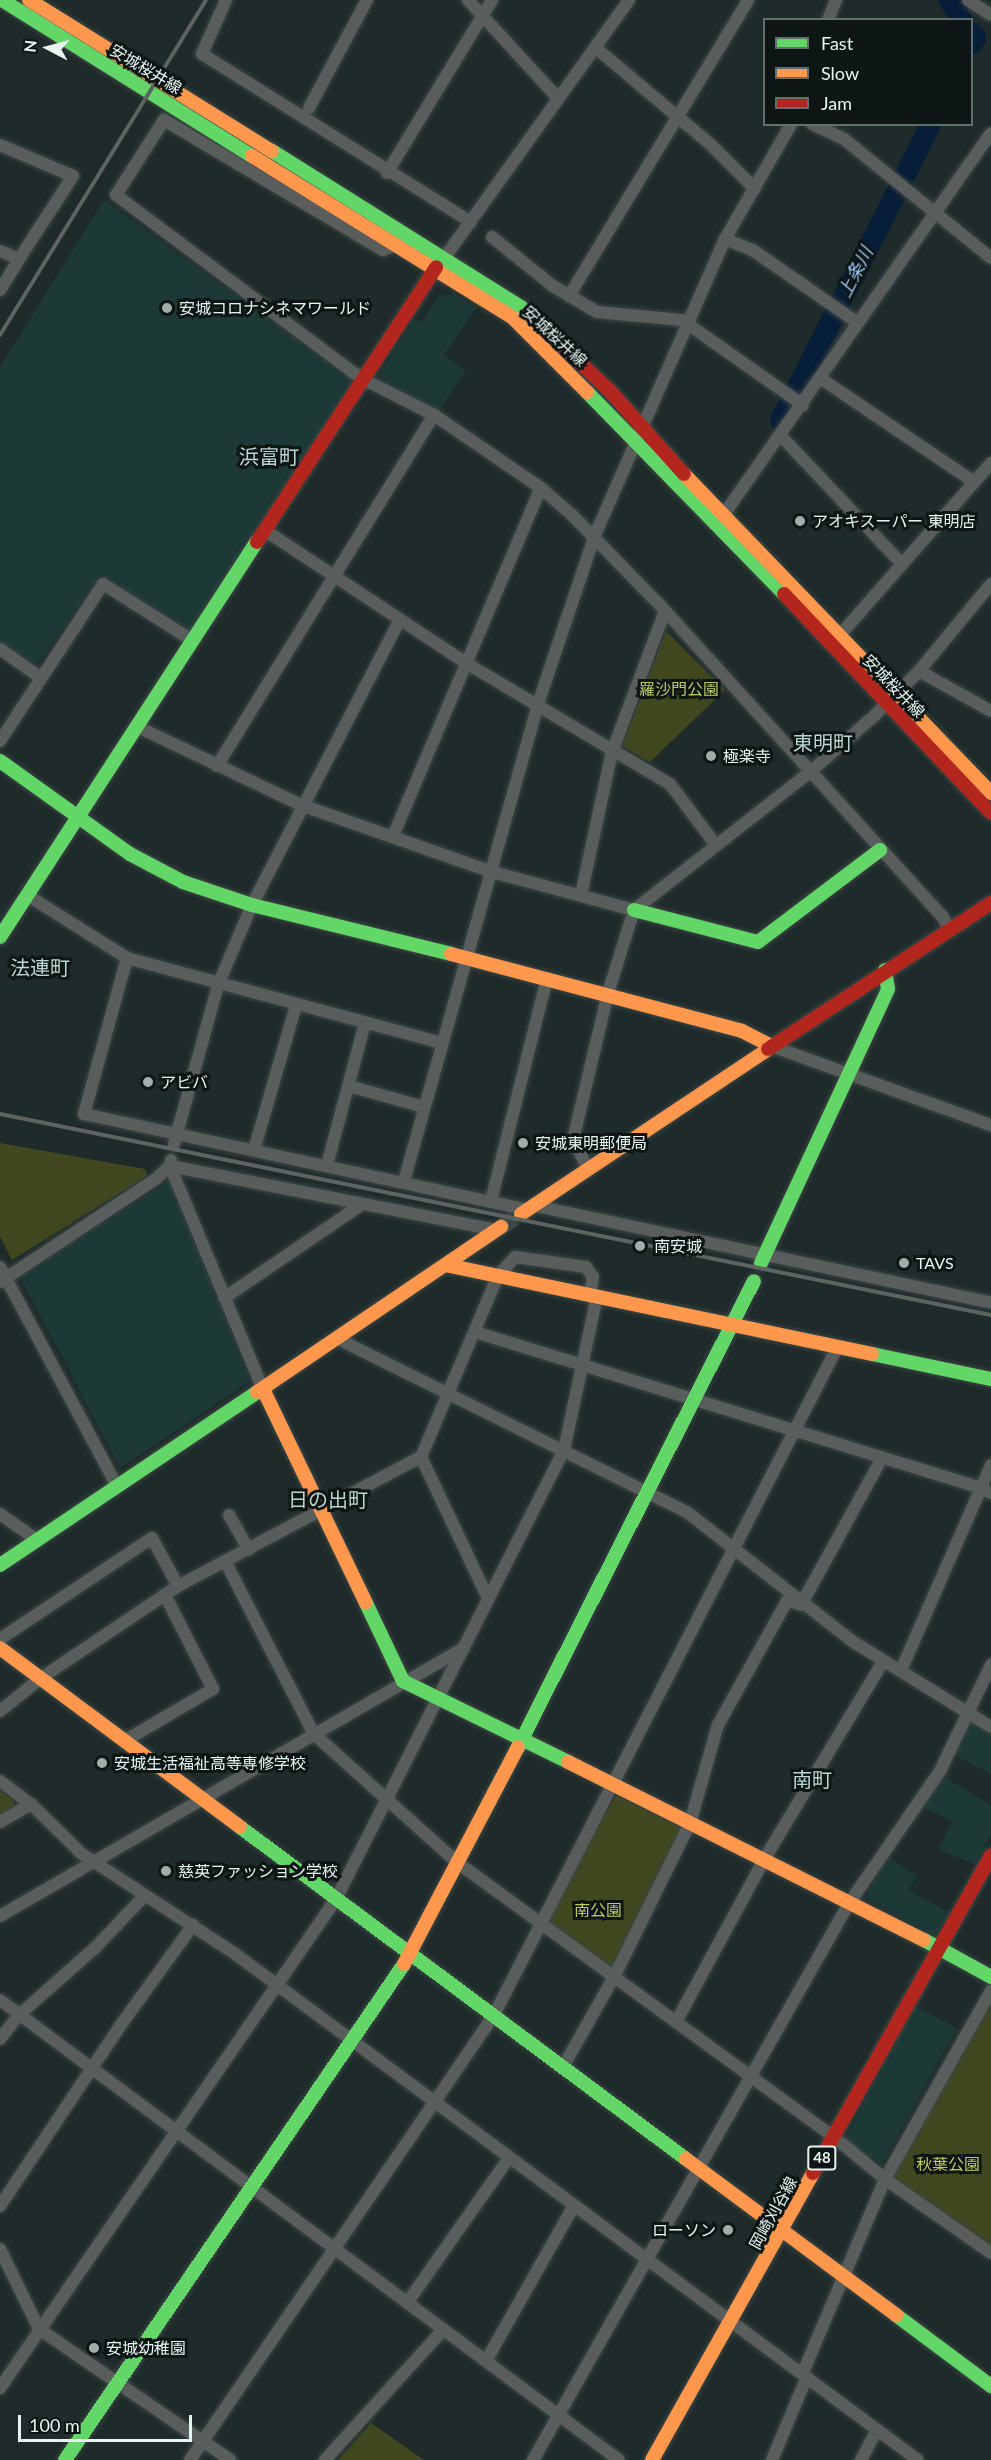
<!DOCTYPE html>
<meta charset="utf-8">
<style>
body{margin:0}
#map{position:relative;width:991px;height:2460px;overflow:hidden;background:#1f2b2a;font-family:Lato,"Noto Sans JP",sans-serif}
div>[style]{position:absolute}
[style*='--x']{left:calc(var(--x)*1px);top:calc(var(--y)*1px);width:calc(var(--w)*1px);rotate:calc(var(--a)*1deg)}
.built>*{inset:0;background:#1c3935}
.green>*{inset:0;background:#41481f}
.river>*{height:21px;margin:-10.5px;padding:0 10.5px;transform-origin:10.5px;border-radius:10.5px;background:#071e38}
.secondary-tunnel>*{height:16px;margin-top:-8px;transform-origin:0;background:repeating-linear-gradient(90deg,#3d4948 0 16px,transparent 0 24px)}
.roads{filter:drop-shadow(0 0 2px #3c4645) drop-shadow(0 0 2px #3c4645)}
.street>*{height:12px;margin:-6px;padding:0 6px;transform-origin:6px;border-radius:6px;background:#595e5c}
.fast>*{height:14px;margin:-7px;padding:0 7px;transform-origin:7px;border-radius:7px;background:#63d668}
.slow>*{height:14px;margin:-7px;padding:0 7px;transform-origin:7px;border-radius:7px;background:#ff974d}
.jam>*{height:14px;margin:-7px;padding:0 7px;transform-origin:7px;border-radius:7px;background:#b3261e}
.rail>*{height:4px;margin:-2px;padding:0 2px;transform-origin:2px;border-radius:2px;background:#5c6361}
.dots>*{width:16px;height:16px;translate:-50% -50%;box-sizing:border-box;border:3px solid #0d1615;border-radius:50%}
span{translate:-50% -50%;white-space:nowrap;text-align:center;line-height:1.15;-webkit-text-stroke:6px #0d1615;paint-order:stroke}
.shield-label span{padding:2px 4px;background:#0d1615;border:2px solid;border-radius:4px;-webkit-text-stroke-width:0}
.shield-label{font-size:15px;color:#e6f3f1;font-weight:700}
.street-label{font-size:16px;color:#e6f3f1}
.poi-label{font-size:16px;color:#e6f3f1}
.left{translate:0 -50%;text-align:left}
.right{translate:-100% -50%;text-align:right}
.park-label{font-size:16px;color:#bdca5e}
.water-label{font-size:18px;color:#9ec5f5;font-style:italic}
.quarter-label{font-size:20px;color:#bad5d0}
.legend{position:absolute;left:763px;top:18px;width:210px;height:108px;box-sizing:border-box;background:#0d1615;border:2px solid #646e6d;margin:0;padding:8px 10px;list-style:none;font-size:18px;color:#e6f3f1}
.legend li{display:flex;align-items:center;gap:12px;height:30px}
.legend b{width:30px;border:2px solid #646e6d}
.north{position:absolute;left:18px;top:18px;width:60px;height:60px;-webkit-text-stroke:4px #0d1615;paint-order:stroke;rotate:276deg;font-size:16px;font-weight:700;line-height:24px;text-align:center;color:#e6f3f1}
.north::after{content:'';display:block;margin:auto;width:21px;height:27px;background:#e6f3f1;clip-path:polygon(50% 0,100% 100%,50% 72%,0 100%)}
.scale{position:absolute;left:18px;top:2415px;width:174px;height:27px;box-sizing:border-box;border:3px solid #e6f3f1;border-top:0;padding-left:8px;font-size:18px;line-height:21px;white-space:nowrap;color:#e6f3f1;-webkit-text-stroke:4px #0d1615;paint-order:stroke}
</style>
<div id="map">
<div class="built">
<div style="clip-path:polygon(104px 200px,353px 380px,191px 631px,100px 576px,37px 665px,0 642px,0 367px)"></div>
<div style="clip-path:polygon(455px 294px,476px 308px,444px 355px,466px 370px,438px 412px,378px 376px,414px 319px,422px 322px,439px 295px)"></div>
<div style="clip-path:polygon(169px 1181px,250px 1381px,120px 1468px,19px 1275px)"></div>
<div style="clip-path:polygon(970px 1721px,991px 1734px,991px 1774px,956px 1756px)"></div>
<div style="clip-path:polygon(944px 1777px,991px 1805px,991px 1835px,975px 1864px,938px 1850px,952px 1821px,923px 1807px)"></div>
<div style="clip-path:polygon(888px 1857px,917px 1876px,908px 1890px,951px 1913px,935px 1935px,865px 1898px)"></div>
<div style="clip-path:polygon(915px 2006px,957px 2028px,882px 2164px,844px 2141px)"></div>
</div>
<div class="green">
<div style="clip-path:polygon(666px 631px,725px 690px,650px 762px,622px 746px)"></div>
<div style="clip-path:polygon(0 1143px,145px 1169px,147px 1176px,12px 1260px,0 1237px)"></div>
<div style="clip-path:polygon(0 1790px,14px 1801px,15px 1807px,0 1816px)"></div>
<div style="clip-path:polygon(617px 1794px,682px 1827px,614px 1977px,541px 1923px)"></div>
<div style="clip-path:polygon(991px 2001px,991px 2247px,895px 2180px,894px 2174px)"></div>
<div style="clip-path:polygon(371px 2423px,424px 2460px,338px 2460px)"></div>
</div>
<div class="river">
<div style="--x:949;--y:0;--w:24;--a:57"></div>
<div style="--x:972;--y:33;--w:5;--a:53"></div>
<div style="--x:975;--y:37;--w:7;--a:117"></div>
<div style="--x:780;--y:420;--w:332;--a:-63.1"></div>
</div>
<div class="secondary-tunnel">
<div style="--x:501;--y:1227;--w:24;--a:-33"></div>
</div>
<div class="roads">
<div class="street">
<div style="--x:226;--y:0;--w:59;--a:114"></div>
<div style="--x:202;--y:54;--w:317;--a:32"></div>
<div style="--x:468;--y:0;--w:132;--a:47.5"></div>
<div style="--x:968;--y:0;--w:27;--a:33"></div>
<div style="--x:828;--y:20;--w:22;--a:-68"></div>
<div style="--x:596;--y:48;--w:150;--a:40.1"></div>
<div style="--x:711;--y:145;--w:62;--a:45"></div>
<div style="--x:309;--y:108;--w:123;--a:-61.8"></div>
<div style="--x:812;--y:124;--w:35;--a:25"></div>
<div style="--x:844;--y:139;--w:189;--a:39"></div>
<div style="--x:0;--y:145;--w:79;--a:23"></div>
<div style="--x:73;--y:176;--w:99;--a:123"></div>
<div style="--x:19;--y:259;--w:21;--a:-157"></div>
<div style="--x:387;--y:173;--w:202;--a:-58.7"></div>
<div style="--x:492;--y:237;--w:78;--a:38.8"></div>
<div style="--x:553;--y:286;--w:51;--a:30.6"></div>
<div style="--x:597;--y:312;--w:85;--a:5.4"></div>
<div style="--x:682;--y:320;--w:148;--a:35.1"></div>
<div style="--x:725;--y:239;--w:31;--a:22"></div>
<div style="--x:754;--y:251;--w:126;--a:34.7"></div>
<div style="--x:398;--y:244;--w:16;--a:158"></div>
<div style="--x:383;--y:250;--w:255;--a:-149.3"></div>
<div style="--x:164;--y:120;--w:89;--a:122.6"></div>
<div style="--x:116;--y:195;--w:306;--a:36.8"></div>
<div style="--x:361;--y:378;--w:82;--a:26.9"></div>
<div style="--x:434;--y:415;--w:130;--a:34.3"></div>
<div style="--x:541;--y:488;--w:41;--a:41.1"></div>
<div style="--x:572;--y:515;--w:123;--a:45.7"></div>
<div style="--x:658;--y:603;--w:424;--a:47.8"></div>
<div style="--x:943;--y:917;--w:13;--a:63"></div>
<div style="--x:440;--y:264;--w:325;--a:-54.4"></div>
<div style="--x:0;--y:290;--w:36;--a:-58"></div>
<div style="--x:569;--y:296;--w:346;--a:-58.8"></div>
<div style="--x:820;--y:378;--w:186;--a:34"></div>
<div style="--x:780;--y:435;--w:178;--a:46.6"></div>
<div style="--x:720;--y:520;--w:472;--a:-55"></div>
<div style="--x:266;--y:531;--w:240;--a:33.4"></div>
<div style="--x:466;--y:663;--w:237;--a:30.7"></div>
<div style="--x:670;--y:784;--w:75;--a:53.1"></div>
<div style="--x:840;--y:635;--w:229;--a:-48.7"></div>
<div style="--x:0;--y:649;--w:50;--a:35.3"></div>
<div style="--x:919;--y:671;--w:82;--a:29.1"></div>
<div style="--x:136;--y:726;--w:183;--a:25.6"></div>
<div style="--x:301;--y:805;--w:199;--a:19.3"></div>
<div style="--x:489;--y:871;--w:150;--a:15.1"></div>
<div style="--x:0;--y:741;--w:188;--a:-56.7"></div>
<div style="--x:103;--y:584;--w:107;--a:32.3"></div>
<div style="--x:217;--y:766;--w:413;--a:-58.3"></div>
<div style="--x:393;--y:836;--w:378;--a:-67"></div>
<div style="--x:27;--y:895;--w:118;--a:32.2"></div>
<div style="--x:127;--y:958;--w:326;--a:15.1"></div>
<div style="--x:581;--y:895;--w:146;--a:-77.8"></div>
<div style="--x:612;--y:752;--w:151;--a:-69.4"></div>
<div style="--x:127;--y:958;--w:162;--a:105.4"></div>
<div style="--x:84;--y:1114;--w:454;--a:12.2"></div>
<div style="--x:771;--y:1046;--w:234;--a:19.8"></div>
<div style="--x:349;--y:1086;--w:78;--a:15.6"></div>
<div style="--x:174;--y:1144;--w:165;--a:-74.5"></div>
<div style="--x:218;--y:985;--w:87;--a:-67"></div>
<div style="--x:252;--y:905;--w:321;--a:-62.6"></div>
<div style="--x:254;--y:1150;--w:151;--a:-73.8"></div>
<div style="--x:171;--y:1160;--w:6;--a:99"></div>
<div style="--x:170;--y:1166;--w:242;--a:67.4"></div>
<div style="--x:327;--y:1165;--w:147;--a:-75"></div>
<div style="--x:170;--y:1166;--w:332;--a:11.1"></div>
<div style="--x:588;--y:1169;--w:33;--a:-117"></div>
<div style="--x:573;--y:1140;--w:151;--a:-76.6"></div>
<div style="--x:608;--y:993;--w:87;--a:-72.6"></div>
<div style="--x:634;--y:910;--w:222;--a:-38.1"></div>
<div style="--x:809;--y:773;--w:88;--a:-41.3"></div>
<div style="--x:875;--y:715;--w:62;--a:-45"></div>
<div style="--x:919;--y:671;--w:113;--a:-50.4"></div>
<div style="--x:404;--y:1181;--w:492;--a:-74.3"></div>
<div style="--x:537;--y:707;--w:182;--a:-71.4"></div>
<div style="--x:595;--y:535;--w:323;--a:-66.3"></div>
<div style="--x:725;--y:239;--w:133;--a:-60.1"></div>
<div style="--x:491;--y:1201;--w:230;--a:-75.9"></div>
<div style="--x:536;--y:1206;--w:465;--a:12"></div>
<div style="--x:0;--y:1267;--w:248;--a:61.9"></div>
<div style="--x:0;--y:1282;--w:188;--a:-33.5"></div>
<div style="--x:157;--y:1178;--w:18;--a:-43"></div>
<div style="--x:224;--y:1298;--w:166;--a:-34.2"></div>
<div style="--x:475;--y:1332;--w:530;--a:17.13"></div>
<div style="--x:981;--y:1488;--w:199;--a:113.7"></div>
<div style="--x:338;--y:1339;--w:390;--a:26.4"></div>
<div style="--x:687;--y:1512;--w:209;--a:38"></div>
<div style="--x:852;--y:1641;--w:163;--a:31.7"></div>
<div style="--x:421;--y:1457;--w:156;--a:64.6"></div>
<div style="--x:991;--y:1465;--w:25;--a:113"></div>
<div style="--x:981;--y:1488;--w:11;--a:27"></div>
<div style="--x:0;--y:1514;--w:45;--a:35.1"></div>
<div style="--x:229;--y:1515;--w:40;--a:60.3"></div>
<div style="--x:226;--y:1563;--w:192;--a:62.8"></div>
<div style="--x:314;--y:1734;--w:193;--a:41.9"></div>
<div style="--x:458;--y:1863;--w:465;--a:36.1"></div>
<div style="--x:834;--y:2137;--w:66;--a:39.5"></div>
<div style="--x:885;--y:2179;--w:129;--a:34.9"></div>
<div style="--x:801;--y:1605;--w:168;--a:-61.1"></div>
<div style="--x:0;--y:1639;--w:182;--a:-33.6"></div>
<div style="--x:152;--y:1538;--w:55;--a:61.6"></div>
<div style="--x:0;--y:1711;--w:53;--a:-38.8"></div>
<div style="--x:41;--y:1678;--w:165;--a:-33.9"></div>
<div style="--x:178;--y:1586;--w:275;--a:-28"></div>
<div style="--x:421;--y:1457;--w:197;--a:-67"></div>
<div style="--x:498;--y:1276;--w:25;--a:-48"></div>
<div style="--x:515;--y:1257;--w:72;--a:8"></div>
<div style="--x:586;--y:1267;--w:12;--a:55"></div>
<div style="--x:593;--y:1277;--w:18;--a:99"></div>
<div style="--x:126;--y:1740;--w:101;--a:-30.4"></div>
<div style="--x:213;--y:1689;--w:106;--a:-117.1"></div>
<div style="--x:0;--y:1781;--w:39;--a:37"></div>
<div style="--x:31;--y:1804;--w:71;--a:44.4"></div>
<div style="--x:82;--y:1854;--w:181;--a:33.1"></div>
<div style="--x:234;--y:1953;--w:851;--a:36.55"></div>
<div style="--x:0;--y:1822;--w:36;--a:-30"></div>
<div style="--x:0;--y:1916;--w:536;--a:-30.01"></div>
<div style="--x:0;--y:2000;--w:771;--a:36.62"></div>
<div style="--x:676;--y:2022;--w:187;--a:-61.5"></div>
<div style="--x:765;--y:1858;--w:229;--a:-59"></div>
<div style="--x:0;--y:2039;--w:29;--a:-52"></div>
<div style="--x:18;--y:2016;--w:104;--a:-41.5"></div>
<div style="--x:96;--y:1947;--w:70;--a:-46.7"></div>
<div style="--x:563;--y:2067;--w:103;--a:-60.5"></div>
<div style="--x:614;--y:1977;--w:172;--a:-63.7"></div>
<div style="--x:690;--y:1823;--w:102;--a:-74.1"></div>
<div style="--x:718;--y:1725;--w:142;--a:-60.9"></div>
<div style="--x:787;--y:1601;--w:13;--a:13"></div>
<div style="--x:0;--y:2206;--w:216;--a:-56.3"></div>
<div style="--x:120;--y:2026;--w:125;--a:-54.1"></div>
<div style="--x:0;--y:2249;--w:89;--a:64"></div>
<div style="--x:39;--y:2329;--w:232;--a:34.4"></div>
<div style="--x:407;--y:2303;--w:177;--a:-54.9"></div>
<div style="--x:486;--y:2361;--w:177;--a:-60.5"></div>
<div style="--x:0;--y:2388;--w:593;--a:-55.51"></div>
<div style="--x:336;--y:1899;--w:504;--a:-63.08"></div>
<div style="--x:564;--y:1450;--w:157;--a:-77.9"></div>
<div style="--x:190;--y:2460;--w:539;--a:-55.66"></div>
<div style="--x:494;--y:2015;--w:752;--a:-62.79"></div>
<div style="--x:325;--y:2460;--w:174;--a:-47.8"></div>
<div style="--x:533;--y:2460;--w:638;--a:-60.42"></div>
<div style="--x:848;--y:1905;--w:163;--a:-55.5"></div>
<div style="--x:940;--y:1771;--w:118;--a:-64.3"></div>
<div style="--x:772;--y:2460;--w:88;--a:-67.2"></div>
<div style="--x:806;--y:2379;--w:9;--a:-103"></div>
<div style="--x:804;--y:2370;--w:207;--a:-67"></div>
<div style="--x:885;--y:2179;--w:216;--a:-60.6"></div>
<div style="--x:861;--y:2460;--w:34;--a:-62"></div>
</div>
<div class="fast">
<div style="--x:2;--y:0;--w:295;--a:32"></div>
<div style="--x:272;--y:151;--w:294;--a:32.1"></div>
<div style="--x:521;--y:307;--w:16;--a:43"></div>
<div style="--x:587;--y:392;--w:282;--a:45.7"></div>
<div style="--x:0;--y:761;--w:160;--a:35.6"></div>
<div style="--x:130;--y:854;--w:60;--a:27.8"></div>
<div style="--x:183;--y:882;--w:73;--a:18.4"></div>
<div style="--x:252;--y:905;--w:205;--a:13.8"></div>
<div style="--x:634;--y:910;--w:128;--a:14.5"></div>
<div style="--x:758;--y:942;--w:153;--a:-37"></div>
<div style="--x:0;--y:937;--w:471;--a:-57"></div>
<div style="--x:761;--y:1263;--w:302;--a:-65.1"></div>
<div style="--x:888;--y:989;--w:19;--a:-99"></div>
<div style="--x:872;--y:1354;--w:122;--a:11.9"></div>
<div style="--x:0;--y:1565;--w:310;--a:-33.9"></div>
<div style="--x:366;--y:1603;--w:86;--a:64.6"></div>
<div style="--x:403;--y:1681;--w:184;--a:26.1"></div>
<div style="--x:518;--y:1747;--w:522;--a:-63.14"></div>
<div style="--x:240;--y:1827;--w:556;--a:36.66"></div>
<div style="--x:924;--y:1940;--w:77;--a:28.9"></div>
<div style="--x:896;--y:2315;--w:119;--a:36.8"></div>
<div style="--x:65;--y:2460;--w:601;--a:-55.65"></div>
</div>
<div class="slow">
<div style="--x:29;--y:0;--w:286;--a:31.9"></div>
<div style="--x:252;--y:156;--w:307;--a:31.8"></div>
<div style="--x:513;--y:318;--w:105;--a:45"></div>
<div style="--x:684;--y:474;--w:443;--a:46.1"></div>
<div style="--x:451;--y:954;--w:301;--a:14.8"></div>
<div style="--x:742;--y:1031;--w:33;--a:27"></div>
<div style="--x:521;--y:1214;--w:297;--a:-33.7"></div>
<div style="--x:446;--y:1265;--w:435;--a:11.8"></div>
<div style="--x:263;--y:1389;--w:237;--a:64.3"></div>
<div style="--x:257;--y:1392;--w:295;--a:-34.1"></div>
<div style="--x:0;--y:1648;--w:299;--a:36.7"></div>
<div style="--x:568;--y:1762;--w:398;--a:26.6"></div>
<div style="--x:404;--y:1964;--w:245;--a:-62.3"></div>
<div style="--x:686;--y:2159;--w:262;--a:36.6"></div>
<div style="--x:652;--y:2460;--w:329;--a:-60.7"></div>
</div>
<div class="jam">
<div style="--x:533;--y:318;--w:106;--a:43.5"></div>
<div style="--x:610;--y:391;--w:111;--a:48.3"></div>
<div style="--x:257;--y:542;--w:328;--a:-56.9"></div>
<div style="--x:784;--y:594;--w:301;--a:46.6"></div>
<div style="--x:768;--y:1049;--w:267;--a:-33.2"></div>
<div style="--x:813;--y:2173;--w:364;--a:-60.7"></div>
</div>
</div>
<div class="rail">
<div style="--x:0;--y:335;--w:393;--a:-58.4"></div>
<div style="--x:0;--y:1114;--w:1011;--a:11.47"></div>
</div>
<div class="dots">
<div style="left:167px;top:308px;background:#a0adab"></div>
<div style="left:800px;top:521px;background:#a0adab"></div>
<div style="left:711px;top:756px;background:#a0adab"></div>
<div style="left:148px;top:1082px;background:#a0adab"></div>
<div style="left:523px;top:1143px;background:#a0adab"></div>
<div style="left:640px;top:1246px;background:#a0adab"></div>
<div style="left:904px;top:1263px;background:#a0adab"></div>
<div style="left:102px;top:1763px;background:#a0adab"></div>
<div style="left:166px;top:1871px;background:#a0adab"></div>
<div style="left:728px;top:2230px;background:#a0adab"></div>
<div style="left:94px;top:2348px;background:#a0adab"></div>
</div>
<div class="shield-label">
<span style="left:822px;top:2158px">48</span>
</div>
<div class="street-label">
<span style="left:146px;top:69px;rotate:31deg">安城桜井線</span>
<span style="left:555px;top:336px;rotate:43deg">安城桜井線</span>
<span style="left:894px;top:686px;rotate:46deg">安城桜井線</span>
<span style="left:773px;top:2213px;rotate:-61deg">岡崎刈谷線</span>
</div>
<div class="poi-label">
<span class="left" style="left:179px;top:308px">安城コロナシネマワールド</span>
<span class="left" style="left:812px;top:521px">アオキスーパー 東明店</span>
<span class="left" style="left:723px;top:756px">極楽寺</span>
<span class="left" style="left:160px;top:1082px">アビバ</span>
<span class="left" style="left:535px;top:1143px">安城東明郵便局</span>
<span class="left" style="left:654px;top:1246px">南安城</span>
<span class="left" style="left:916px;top:1263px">TAVS</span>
<span class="left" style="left:114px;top:1763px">安城生活福祉高等専修学校</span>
<span class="left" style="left:178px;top:1871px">慈英ファッション学校</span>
<span class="right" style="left:716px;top:2230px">ローソン</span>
<span class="left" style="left:106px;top:2348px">安城幼稚園</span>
</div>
<div class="park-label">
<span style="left:679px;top:689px">羅沙門公園</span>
<span style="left:598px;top:1910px">南公園</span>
<span style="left:948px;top:2164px">秋葉公園</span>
</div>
<div class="water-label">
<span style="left:855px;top:272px;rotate:-63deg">上条川</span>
</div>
<div class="quarter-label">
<span style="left:269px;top:456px">浜富町</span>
<span style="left:823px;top:742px">東明町</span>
<span style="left:40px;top:967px">法連町</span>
<span style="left:328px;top:1499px">日の出町</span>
<span style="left:812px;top:1779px">南町</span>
</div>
<ul class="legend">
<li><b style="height:8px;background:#63d668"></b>Fast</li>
<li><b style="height:8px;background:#ff974d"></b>Slow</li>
<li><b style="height:8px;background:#b3261e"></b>Jam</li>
</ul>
<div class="north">N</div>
<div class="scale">100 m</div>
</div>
